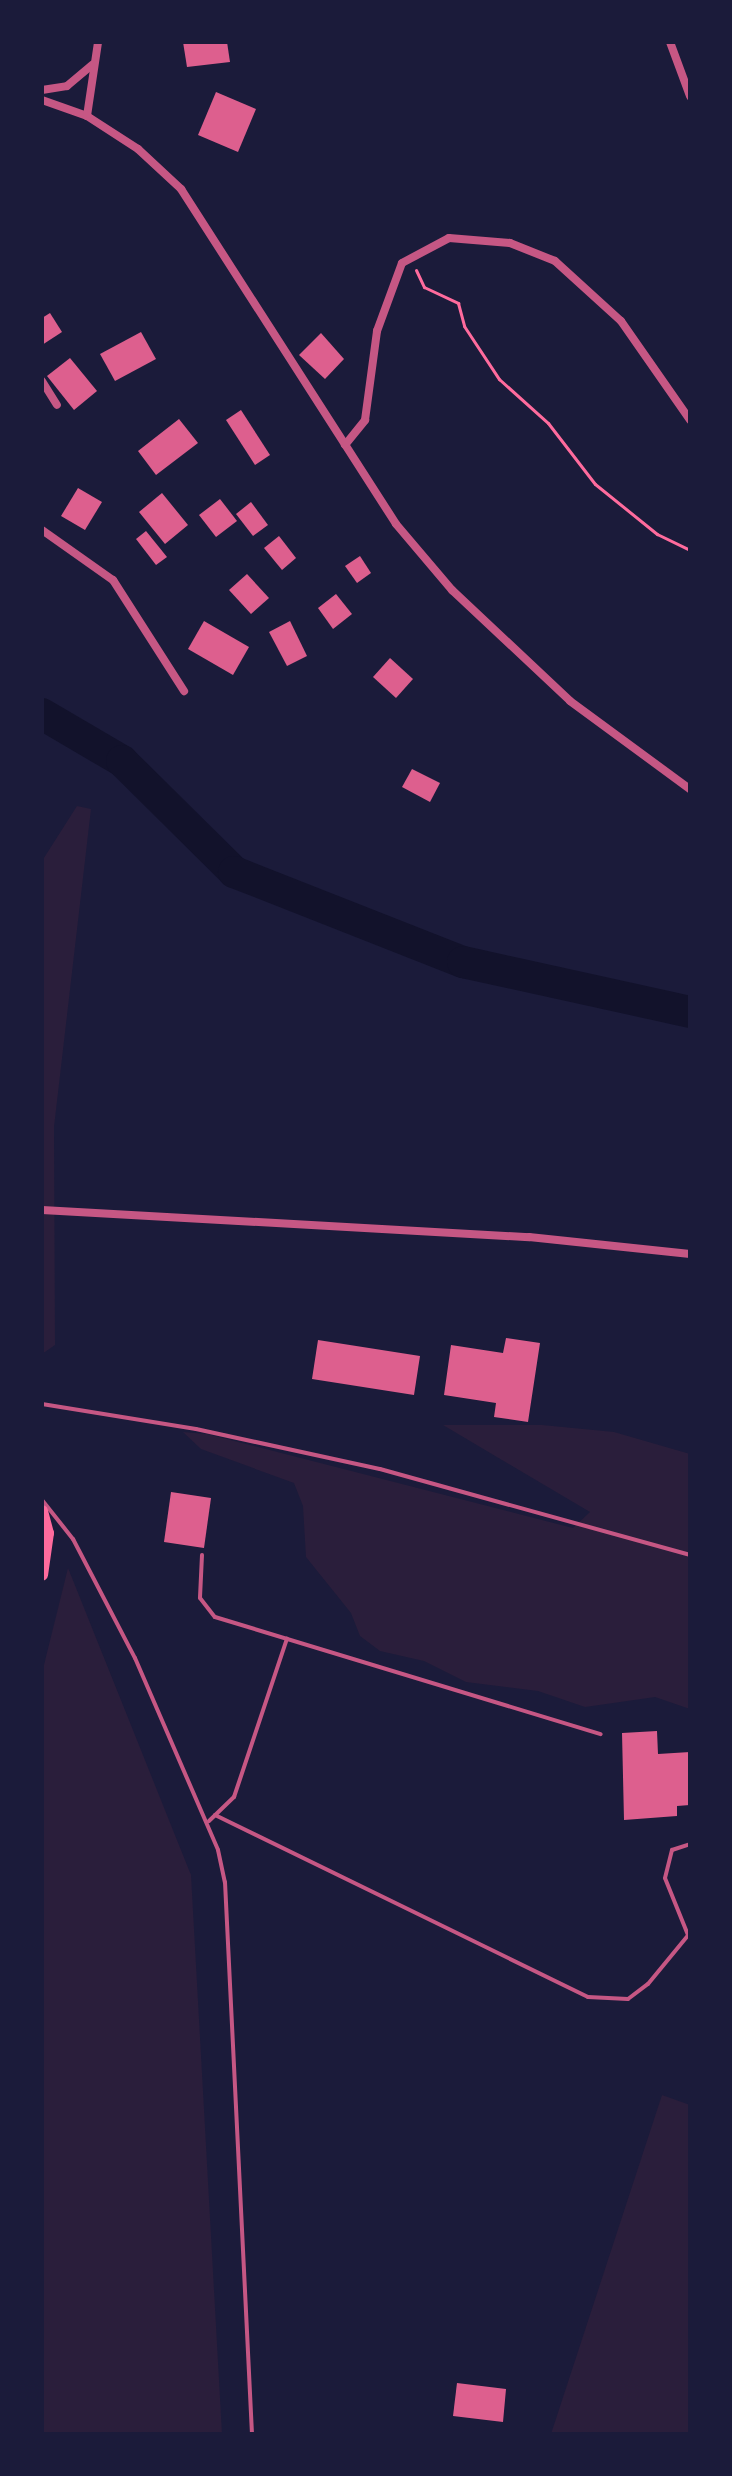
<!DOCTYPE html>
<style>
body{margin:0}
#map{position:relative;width:732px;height:2476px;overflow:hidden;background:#1b1b3a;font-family:Roboto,sans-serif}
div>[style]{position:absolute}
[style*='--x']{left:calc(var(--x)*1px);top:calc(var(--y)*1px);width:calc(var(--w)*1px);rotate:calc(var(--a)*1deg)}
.green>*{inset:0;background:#2a1e3b}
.river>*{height:32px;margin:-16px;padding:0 16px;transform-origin:16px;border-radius:16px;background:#12122b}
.building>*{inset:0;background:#dd5f8e}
.path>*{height:3px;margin:-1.5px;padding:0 1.5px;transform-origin:1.5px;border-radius:1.5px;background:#ff6b9d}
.service>*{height:4px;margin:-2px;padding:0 2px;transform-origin:2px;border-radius:2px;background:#c65784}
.minor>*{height:8px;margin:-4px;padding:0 4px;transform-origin:4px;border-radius:4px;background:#c65784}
.secondary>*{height:12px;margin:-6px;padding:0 6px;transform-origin:6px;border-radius:6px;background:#ff6b9d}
span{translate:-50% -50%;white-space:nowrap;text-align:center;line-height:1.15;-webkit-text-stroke:6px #1b1b3a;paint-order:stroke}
.frame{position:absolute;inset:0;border:44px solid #1b1b3a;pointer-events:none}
</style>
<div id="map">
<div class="green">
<div style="clip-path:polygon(77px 806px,91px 809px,54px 1127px,55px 1345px,42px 1354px,42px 861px)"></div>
<div style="clip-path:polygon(443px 1425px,542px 1425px,614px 1432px,690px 1454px,690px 1709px,655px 1697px,585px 1707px,538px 1691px,466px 1682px,424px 1661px,380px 1651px,360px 1636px,351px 1613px,306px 1557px,303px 1506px,294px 1483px,201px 1449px,183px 1432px,207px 1434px,573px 1528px,590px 1512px)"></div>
<div style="clip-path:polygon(68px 1568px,191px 1875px,222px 2434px,42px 2434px,42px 1673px)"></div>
<div style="clip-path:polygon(662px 2095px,690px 2105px,690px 2434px,551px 2434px)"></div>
</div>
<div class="river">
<div style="--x:42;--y:714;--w:93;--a:30.4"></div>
<div style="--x:122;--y:761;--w:158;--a:44.7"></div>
<div style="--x:234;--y:872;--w:246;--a:21.5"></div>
<div style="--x:463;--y:962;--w:232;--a:12.4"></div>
</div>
<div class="building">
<div style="clip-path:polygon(183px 42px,227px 42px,230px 62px,187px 67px)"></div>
<div style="clip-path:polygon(216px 92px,256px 109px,238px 152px,198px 135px)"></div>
<div style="clip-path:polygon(50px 313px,62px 332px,42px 345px,42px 318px)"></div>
<div style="clip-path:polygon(141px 332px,156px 359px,115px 381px,100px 354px)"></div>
<div style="clip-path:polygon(321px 333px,344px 359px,325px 379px,299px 355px)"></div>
<div style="clip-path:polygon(70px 358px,97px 391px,74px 410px,47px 376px)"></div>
<div style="clip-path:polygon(241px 410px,270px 455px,255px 465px,226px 420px)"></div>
<div style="clip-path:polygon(179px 419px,198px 443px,156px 475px,138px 451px)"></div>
<div style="clip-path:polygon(78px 488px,102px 502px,85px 530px,61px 516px)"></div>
<div style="clip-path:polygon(162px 493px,188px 525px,165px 544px,139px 512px)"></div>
<div style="clip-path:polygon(220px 499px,237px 521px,216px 537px,199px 515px)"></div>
<div style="clip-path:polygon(251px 502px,268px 525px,253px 536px,236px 514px)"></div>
<div style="clip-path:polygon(146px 531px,167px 557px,156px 565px,136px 539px)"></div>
<div style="clip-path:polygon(279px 536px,296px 558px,282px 570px,264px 548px)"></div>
<div style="clip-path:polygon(360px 556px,371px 573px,357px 583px,345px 566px)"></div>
<div style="clip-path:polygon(247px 574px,269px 598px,251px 614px,229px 590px)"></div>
<div style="clip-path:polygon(336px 594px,352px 614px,333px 629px,318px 608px)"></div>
<div style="clip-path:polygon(204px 621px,249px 647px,233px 675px,188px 649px)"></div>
<div style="clip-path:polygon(290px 621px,307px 656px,287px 666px,269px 632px)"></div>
<div style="clip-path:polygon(390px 658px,413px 679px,396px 698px,373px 677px)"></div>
<div style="clip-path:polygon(412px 769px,440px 783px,430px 802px,402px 787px)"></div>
<div style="clip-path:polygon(506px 1338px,540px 1343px,528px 1422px,494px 1417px,496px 1403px,444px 1395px,451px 1345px,503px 1353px)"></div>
<div style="clip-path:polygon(318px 1340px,420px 1356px,414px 1395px,312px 1379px)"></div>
<div style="clip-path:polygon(171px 1492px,211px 1498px,204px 1548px,164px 1542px)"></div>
<div style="clip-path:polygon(657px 1731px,658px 1754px,690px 1752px,690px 1805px,677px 1806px,677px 1816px,624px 1820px,622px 1733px)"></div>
<div style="clip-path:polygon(457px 2383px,506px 2389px,503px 2422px,453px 2416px)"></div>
</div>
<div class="path">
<div style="--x:416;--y:270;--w:19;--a:65"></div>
<div style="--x:424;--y:287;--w:38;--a:25"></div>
<div style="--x:458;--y:303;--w:24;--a:75"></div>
<div style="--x:464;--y:326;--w:64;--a:56.6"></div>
<div style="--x:499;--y:379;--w:66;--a:41.9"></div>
<div style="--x:548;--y:423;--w:77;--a:52.4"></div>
<div style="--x:595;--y:484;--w:80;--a:38.9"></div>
<div style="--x:657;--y:534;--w:37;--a:26"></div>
</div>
<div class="service">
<div style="--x:42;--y:1404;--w:156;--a:9.2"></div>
<div style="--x:196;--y:1429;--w:188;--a:12.3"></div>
<div style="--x:380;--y:1469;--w:322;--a:15.5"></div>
<div style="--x:42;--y:1500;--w:50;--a:51.5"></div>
<div style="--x:73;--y:1539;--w:134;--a:62.5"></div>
<div style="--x:135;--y:1658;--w:209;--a:66.6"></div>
<div style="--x:218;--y:1850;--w:33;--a:78"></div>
<div style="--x:225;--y:1882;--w:553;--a:87.2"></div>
<div style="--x:202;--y:1555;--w:43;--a:92.7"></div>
<div style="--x:200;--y:1598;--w:24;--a:52"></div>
<div style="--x:215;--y:1617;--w:403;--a:16.9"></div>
<div style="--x:215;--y:1815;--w:415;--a:26"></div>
<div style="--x:588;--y:1997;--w:40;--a:2.9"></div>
<div style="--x:628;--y:1999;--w:25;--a:-37"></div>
<div style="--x:648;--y:1984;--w:66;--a:-50.5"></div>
<div style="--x:209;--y:1821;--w:35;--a:-44"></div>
<div style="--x:234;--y:1797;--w:167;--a:-71.5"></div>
<div style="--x:688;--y:1935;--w:61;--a:-112"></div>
<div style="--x:665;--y:1878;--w:29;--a:-76"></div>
<div style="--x:672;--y:1850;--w:19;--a:-18"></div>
</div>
<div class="minor">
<div style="--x:670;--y:42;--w:58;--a:69.7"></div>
<div style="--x:42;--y:90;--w:25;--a:-9"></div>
<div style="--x:67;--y:86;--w:33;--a:-40"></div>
<div style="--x:42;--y:100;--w:48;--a:19.6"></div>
<div style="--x:87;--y:116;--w:61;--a:32.9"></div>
<div style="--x:138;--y:149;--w:59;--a:42.9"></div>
<div style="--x:181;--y:189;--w:398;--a:57.3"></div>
<div style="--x:396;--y:524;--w:87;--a:49.7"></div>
<div style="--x:452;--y:590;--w:162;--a:43.2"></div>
<div style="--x:570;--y:701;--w:149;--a:36.3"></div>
<div style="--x:87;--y:116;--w:75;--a:-81.5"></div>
<div style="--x:42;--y:381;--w:28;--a:58"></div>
<div style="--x:345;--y:445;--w:32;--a:-51"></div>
<div style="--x:365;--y:420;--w:90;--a:-82.3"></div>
<div style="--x:377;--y:331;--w:72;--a:-69.8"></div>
<div style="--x:402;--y:263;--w:53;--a:-28"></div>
<div style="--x:449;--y:238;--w:61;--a:4.7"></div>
<div style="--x:510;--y:243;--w:48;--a:21.8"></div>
<div style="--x:555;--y:261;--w:89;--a:42.3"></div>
<div style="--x:621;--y:321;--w:121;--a:55.1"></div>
<div style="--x:42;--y:530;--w:87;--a:35.2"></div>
<div style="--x:113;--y:580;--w:132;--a:57.4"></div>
<div style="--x:42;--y:1210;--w:488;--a:3.2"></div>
<div style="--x:529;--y:1237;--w:162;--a:6"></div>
</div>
<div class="secondary">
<div style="--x:42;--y:1511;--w:23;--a:75"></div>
<div style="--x:48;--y:1533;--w:42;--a:98.1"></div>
</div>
<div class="frame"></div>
</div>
